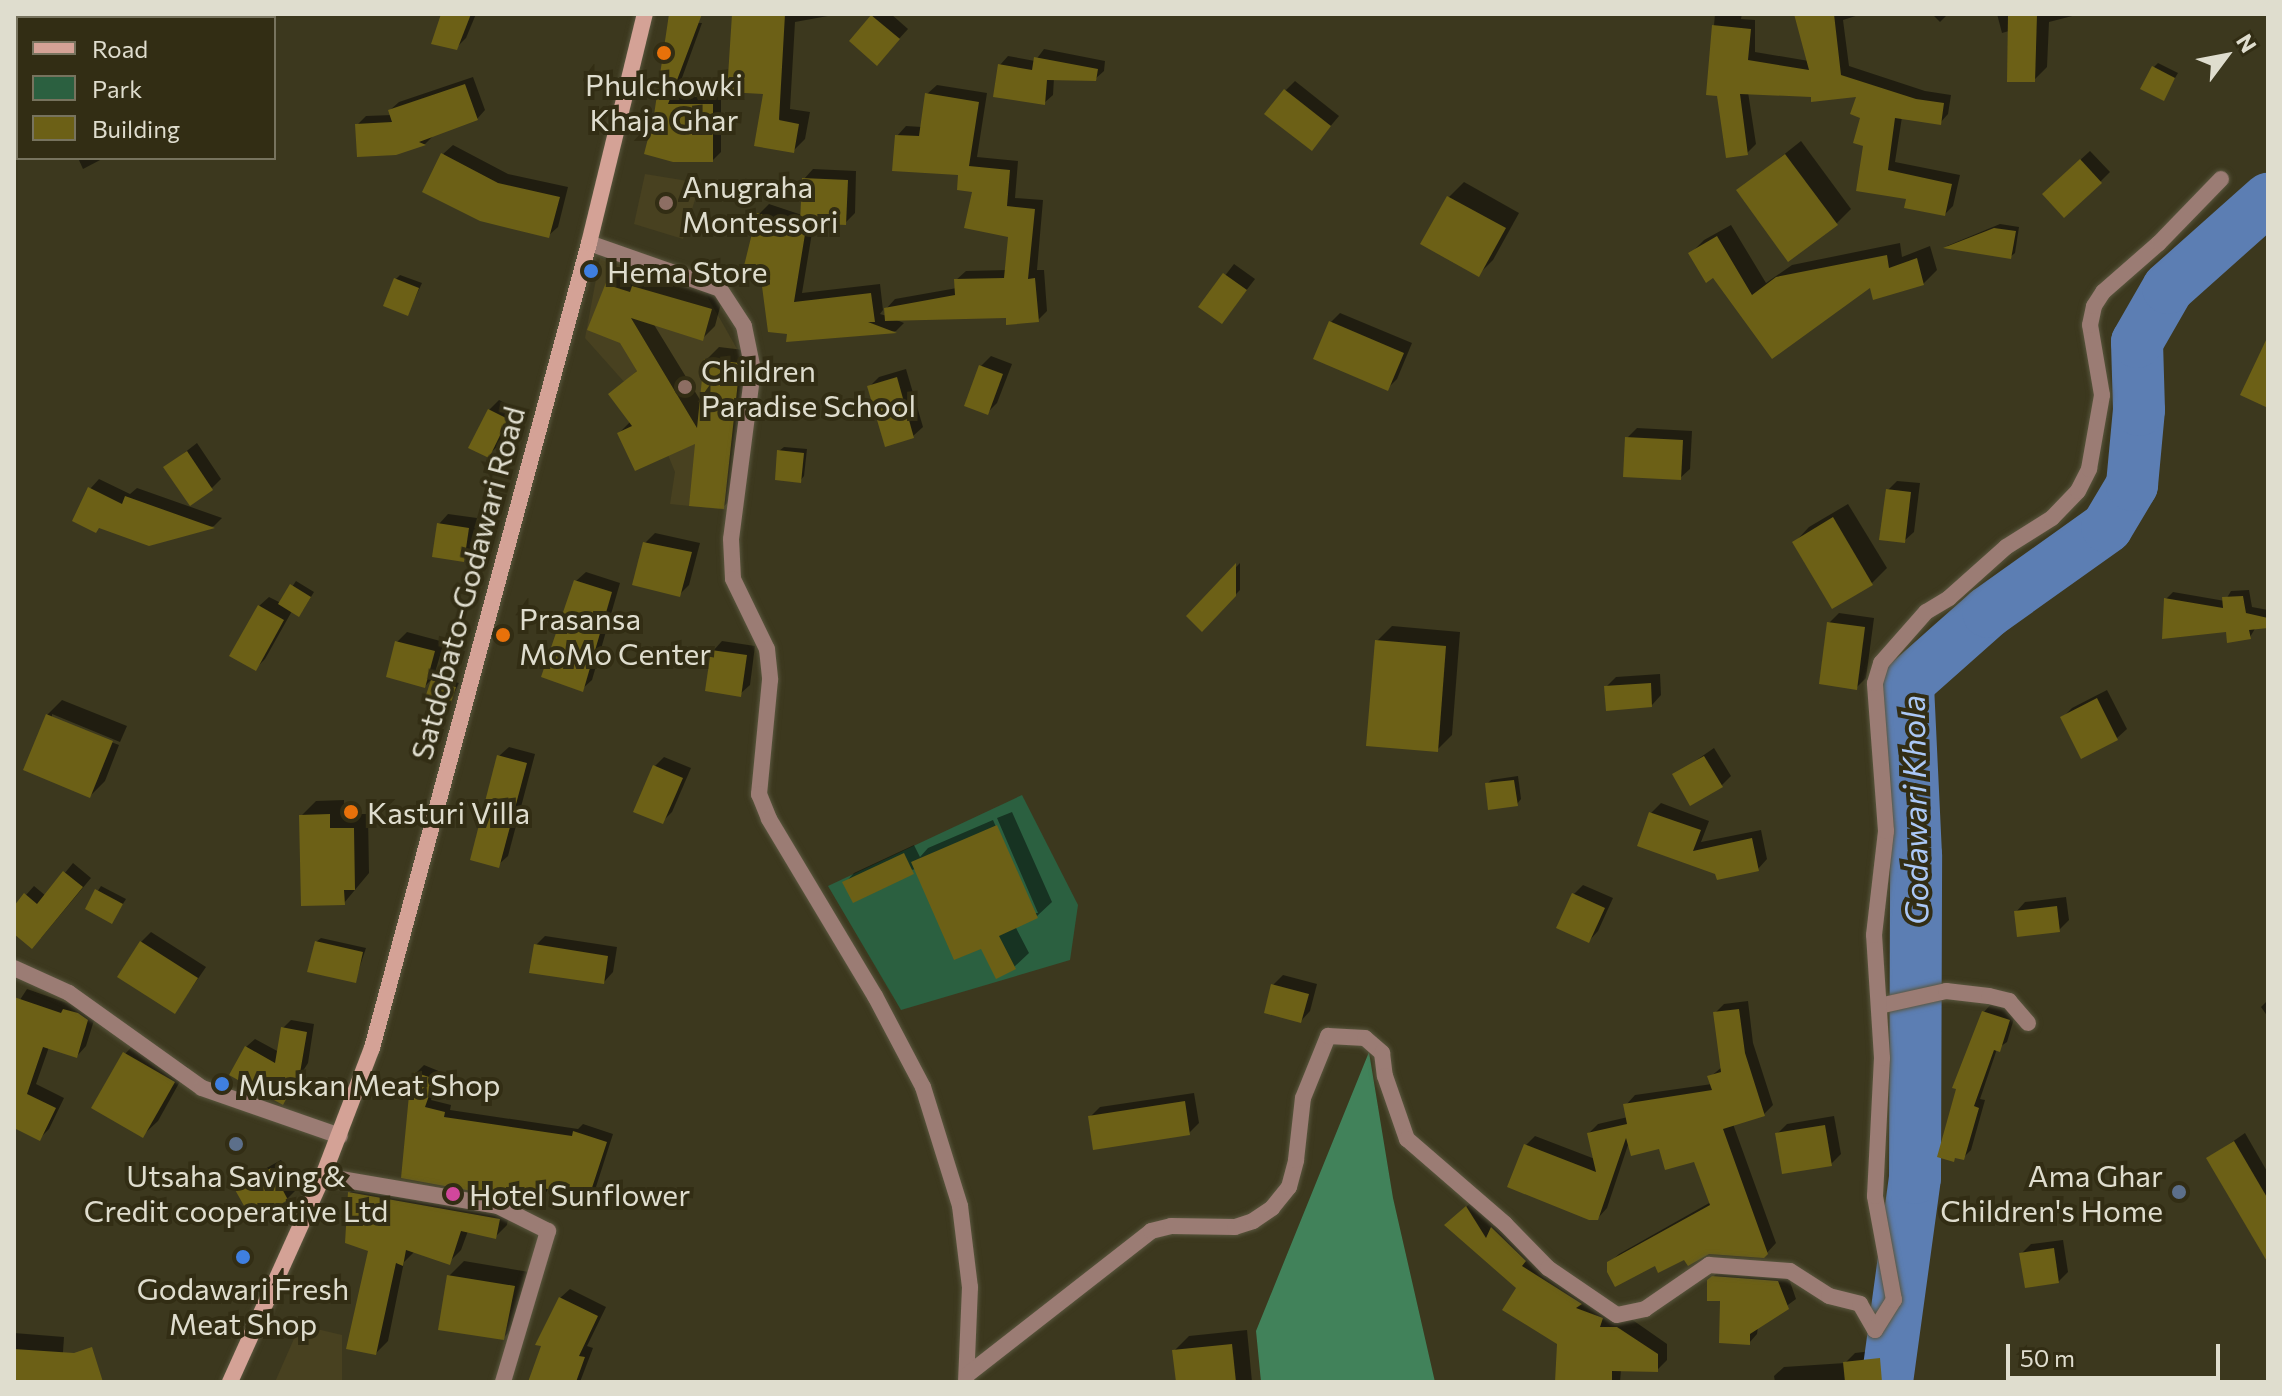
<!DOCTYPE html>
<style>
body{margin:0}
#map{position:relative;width:2282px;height:1396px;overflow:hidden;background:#3c381e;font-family:Commissioner,sans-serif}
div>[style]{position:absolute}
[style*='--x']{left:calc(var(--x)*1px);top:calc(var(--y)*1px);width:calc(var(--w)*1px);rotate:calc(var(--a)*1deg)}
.built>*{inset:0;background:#484120}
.green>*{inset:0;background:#2b6040}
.forest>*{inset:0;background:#41825a}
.shadow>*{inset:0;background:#0007}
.river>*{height:52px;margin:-26px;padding:0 26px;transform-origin:26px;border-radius:26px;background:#5c7eb3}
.building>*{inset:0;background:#6c6016}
.roads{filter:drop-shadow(0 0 2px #59563e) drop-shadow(0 0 2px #59563e)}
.street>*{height:16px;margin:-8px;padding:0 8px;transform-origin:8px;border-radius:8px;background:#9b7c74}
.secondary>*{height:16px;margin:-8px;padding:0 8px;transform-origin:8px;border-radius:8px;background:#d4a296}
.dots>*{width:22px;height:22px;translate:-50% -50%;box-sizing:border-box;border:4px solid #322d14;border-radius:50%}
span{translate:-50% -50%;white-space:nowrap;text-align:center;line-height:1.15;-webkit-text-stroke:8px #322d14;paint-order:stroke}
.poi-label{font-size:30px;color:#dfddce}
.left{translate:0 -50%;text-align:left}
.right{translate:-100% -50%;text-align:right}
.street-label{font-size:30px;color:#dfddce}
.water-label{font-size:32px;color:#abc8f6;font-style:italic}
.frame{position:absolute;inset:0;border:16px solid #dfddce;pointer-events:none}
.legend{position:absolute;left:16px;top:16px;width:260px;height:144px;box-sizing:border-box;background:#322d14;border:2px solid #77735e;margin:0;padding:10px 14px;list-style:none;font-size:24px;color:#dfddce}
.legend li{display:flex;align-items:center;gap:16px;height:40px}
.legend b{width:40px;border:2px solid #77735e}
.north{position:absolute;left:2186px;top:16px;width:80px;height:80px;-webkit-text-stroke:6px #322d14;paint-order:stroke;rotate:58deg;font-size:22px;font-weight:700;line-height:32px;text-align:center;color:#dfddce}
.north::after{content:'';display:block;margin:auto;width:28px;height:36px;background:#dfddce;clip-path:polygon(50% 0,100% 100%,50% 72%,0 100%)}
.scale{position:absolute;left:2006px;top:1344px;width:214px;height:36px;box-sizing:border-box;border:4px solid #dfddce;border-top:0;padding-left:10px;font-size:24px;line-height:28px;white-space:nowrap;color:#dfddce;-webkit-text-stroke:6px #322d14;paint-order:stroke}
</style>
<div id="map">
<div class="built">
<div style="clip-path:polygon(645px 174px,700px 183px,683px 239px,634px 224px)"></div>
<div style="clip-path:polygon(600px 258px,635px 272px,703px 289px,745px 363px,729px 510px,670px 504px,675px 472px,650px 411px,585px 338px)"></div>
<div style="clip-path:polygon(300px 1325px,342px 1335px,342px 1382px,275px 1382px)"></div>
</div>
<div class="green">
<div style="clip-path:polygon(1022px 795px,1078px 905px,1070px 960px,901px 1010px,828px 886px)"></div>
</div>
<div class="forest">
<div style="clip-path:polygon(1369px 1052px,1393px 1198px,1435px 1382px,1261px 1382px,1256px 1331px)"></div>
</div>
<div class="shadow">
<div style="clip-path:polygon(443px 14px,476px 14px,466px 38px,456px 48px)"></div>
<div style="clip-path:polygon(734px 14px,839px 14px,795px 22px,790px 109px,810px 112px,805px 139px,793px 151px)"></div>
<div style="clip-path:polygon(875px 14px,891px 14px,908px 29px,886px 53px,851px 41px)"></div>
<div style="clip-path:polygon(1715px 14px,1742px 14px,1741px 19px,1755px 20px,1755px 52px,1809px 61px,1796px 14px,1862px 14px,1843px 20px,1849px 66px,1925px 91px,1951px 95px,1948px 114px,1940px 123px,1902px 117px,1895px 162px,1960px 175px,1953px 206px,1945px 214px,1908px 197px,1865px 144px,1858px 94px,1748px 92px,1756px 144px,1747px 153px,1719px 94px,1708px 93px)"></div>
<div style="clip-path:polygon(1932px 14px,1948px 14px,1940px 22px)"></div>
<div style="clip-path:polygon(1997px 14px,2080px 14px,2049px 22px,2047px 67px,2034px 80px,2009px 31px,2002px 33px)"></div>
<div style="clip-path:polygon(677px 22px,702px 23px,675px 97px,721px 97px,721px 152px,713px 160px,646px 152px)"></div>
<div style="clip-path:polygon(1044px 49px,1105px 61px,1104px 71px,1095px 79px,1054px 78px,1053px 95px,1044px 103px,1000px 65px,1008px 56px,1035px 61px)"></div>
<div style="clip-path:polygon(2158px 63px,2178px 73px,2163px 98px,2154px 67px)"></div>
<div style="clip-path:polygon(473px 77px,485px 110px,477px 119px,435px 134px,425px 144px,396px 153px,357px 125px,366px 116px,392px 115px,390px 110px,399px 102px)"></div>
<div style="clip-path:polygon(1295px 81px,1339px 116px,1312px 148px,1285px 91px)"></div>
<div style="clip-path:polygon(937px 85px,987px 93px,977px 157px,1018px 161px,1015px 198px,1043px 200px,1037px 270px,1044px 270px,1047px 311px,1038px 320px,1007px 315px,894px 319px,904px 323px,896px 331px,789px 340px,759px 214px,769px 204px,802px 215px,804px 179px,813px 169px,856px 171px,855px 213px,845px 223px,814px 221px,802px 293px,880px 284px,883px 310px,880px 314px,887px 316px,886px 309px,895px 299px,957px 288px,956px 280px,966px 271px,1007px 270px,1010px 235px,974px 190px,961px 174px,897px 136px,906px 126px,922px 127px,927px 94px)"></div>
<div style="clip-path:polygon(1801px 141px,1851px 209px,1836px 224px,1738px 191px)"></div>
<div style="clip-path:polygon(453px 145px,508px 174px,568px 187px,558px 227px,548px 236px,443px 154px)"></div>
<div style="clip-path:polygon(2090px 151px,2110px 172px,2100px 182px,2054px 184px)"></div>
<div style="clip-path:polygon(78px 158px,104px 158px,83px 169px)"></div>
<div style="clip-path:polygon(1464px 182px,1519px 213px,1493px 260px,1479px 274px,1423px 243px,1449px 197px)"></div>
<div style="clip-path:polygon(2000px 224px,2019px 227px,2015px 253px,2010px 257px,1947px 246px)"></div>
<div style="clip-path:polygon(1731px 225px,1766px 283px,1792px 265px,1900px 243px,1902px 257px,1930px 246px,1937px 270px,1923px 284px,1872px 284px,1772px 356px,1714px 276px,1691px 253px,1704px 240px)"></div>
<div style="clip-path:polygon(1234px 264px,1255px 279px,1222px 322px,1201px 307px)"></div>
<div style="clip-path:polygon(620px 269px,624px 274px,641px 279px,646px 274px,723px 296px,715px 326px,702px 339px,653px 323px,702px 403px,706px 360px,719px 347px,752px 351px,736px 495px,723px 507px,698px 440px,619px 433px,631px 421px,610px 395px,639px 369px,622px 342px,589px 328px,609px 281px)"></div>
<div style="clip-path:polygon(400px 275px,422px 283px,408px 313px,396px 279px)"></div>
<div style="clip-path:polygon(1340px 313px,1412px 343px,1397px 379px,1387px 389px,1331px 322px)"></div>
<div style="clip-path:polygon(991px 356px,1012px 364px,997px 403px,987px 413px,966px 404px,981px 366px)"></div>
<div style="clip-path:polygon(906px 369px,923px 427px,913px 436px,869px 387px,879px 377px)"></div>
<div style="clip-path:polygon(499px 400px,516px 409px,498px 446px,488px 455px,489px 410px)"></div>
<div style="clip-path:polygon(1637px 428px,1692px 431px,1690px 469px,1680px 478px,1627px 438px)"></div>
<div style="clip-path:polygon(197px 443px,221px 479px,212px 488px,166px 467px)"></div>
<div style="clip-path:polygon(784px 447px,807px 449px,804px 476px,800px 481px,779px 451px)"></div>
<div style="clip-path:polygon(99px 479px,130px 494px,137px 488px,222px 518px,214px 526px,149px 544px,90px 489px)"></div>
<div style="clip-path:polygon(1897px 481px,1920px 483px,1914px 532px,1904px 541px,1888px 490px)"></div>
<div style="clip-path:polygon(1848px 504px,1887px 568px,1872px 583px,1833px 606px,1795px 542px,1809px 527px)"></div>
<div style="clip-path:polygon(448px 514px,477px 518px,473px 550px,463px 560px,439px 524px)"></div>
<div style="clip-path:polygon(655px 533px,700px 543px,689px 585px,679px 595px,645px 543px)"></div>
<div style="clip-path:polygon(1240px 563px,1240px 590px,1202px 629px,1189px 616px)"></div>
<div style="clip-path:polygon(586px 572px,620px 583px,592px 680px,582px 689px,576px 581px)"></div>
<div style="clip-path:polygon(296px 581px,314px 592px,303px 610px,292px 611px,265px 659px,256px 668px,259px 606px,269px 597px,281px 603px)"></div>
<div style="clip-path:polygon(2249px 590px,2252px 607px,2268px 610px,2268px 626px,2256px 627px,2250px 637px,2228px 630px,2166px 599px,2173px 592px,2225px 601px,2231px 591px)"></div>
<div style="clip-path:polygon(1839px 613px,1874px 618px,1866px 678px,1856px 688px,1829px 623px)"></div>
<div style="clip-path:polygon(1392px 626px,1460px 632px,1452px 735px,1437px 750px,1377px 641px)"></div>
<div style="clip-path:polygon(407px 632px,444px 642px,434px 676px,459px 683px,448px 706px,426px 700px,434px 677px,425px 686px,397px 642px)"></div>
<div style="clip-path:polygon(722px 641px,755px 646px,750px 685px,740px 694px,713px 651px)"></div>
<div style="clip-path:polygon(1660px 674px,1661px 695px,1652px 705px,1606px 687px,1616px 677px)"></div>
<div style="clip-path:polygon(2107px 690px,2127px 729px,2117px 738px,2082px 756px,2062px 718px,2072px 708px)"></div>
<div style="clip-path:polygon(62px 700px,127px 726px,120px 742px,52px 714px,52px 719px,119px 745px,105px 781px,90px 796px,47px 715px)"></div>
<div style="clip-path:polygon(509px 747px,535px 754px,508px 856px,498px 865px,499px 756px)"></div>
<div style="clip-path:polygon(1714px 748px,1731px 776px,1721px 786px,1675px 775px)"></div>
<div style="clip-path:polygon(664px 757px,691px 768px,672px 812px,663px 821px,655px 766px)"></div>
<div style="clip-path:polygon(1518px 776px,1521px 799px,1517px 804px,1487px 784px,1491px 780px)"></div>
<div style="clip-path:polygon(344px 800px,344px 814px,368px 814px,369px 873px,344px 903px,301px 816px,316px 801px)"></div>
<div style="clip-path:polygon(1661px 803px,1709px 821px,1701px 842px,1761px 830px,1767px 859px,1758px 869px,1717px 873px,1640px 844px,1651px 813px)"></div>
<div style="clip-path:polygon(1012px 812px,1052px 902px,1037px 916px,1015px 926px,1029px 953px,1014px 967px,982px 946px,916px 869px,845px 883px,854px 873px,914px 845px,920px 857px,928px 848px,993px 820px,1034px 913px,1038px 913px,997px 818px)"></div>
<div style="clip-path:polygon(73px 863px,91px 878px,41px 938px,14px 931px,14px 909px,26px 895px,34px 886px,46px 896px)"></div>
<div style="clip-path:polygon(1583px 885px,1613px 898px,1598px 931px,1589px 941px,1574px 894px)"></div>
<div style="clip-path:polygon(101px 886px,126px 899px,112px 921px,87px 908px)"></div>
<div style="clip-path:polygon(2066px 897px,2069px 920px,2059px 930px,2016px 912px,2025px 902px)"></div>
<div style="clip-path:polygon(151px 932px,206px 967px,175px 1012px,141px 942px)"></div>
<div style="clip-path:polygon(545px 936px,617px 947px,613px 972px,604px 982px,536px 945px)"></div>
<div style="clip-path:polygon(321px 938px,366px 948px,355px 981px,316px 942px)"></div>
<div style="clip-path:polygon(1283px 975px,1317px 984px,1310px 1011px,1301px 1021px,1273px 985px)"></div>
<div style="clip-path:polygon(27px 989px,70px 1004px,74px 1000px,97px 1011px,86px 1046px,77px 1056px,49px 1047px,36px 1084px,64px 1098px,49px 1129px,39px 1139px,14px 1126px,14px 1009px)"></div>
<div style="clip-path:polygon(2268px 1000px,2268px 1017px,2261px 1007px)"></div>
<div style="clip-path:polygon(1748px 1001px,1753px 1043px,1773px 1105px,1764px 1114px,1733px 1124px,1776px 1243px,1764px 1256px,1708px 1252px,1656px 1263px,1609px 1263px,1619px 1254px,1711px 1202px,1695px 1160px,1660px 1147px,1629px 1142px,1607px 1208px,1598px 1218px,1509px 1186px,1526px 1145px,1535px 1136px,1595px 1159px,1589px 1133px,1598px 1124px,1628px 1117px,1626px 1105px,1635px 1095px,1712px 1084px,1710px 1077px,1722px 1067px,1715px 1013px,1724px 1004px)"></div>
<div style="clip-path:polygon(1991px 1004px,2016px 1012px,2007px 1042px,1997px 1049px,1980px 1099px,1985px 1100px,1971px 1150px,1963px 1158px,1957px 1156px,1953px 1160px,1984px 1012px)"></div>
<div style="clip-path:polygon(291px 1020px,314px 1024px,308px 1063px,283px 1102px,246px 1047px,255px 1039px,279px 1052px,283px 1028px)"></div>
<div style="clip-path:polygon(139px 1039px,188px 1067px,158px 1121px,143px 1135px,125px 1054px)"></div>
<div style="clip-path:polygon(424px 1065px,441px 1072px,431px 1100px,451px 1105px,450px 1110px,578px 1129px,583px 1124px,613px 1134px,594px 1193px,587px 1200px,549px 1188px,540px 1201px,507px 1191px,504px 1195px,408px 1093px,416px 1073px)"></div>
<div style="clip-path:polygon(1194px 1093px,1199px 1123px,1189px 1133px,1090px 1117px,1100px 1107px)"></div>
<div style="clip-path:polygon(1834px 1116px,1841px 1154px,1831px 1164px,1777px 1134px,1787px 1124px)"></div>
<div style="clip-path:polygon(2245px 1133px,2268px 1173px,2268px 1228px,2209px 1158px)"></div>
<div style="clip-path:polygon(281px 1160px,297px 1189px,287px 1199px,237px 1188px,247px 1179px)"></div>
<div style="clip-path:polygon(362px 1181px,510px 1208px,507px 1225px,495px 1237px,468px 1231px,461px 1250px,449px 1262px,415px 1251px,404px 1262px,388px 1341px,376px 1353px,370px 1250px,348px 1241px,350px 1192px)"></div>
<div style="clip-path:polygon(1476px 1198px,1494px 1226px,1502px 1219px,1534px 1251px,1667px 1344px,1667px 1360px,1657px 1370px,1621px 1370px,1620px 1382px,1557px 1382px,1559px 1343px,1518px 1287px,1456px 1216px)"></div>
<div style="clip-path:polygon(2063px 1240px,2068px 1272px,2058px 1282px,2021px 1254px,2031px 1244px)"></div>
<div style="clip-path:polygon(464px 1261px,529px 1272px,518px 1323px,503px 1338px,449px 1276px)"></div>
<div style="clip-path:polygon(1718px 1272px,1787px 1273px,1796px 1299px,1758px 1327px,1757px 1334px,1749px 1343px,1709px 1281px)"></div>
<div style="clip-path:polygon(570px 1289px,606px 1307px,587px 1346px,593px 1348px,580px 1382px,530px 1382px,560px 1298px)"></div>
<div style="clip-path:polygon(1247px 1330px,1252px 1382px,1178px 1382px,1174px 1351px,1189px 1336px)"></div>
<div style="clip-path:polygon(14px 1333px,64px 1337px,61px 1382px,14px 1382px)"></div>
<div style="clip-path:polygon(1889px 1349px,1889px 1382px,1775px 1382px,1774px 1376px,1784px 1367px,1845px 1363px,1855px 1353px)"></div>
</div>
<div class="river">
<div style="--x:1887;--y:1382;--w:206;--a:-82.2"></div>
<div style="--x:1915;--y:1178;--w:323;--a:-89.8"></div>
<div style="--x:1916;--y:855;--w:172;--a:-92.7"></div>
<div style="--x:1908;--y:683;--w:107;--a:-41.6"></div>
<div style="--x:1988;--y:612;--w:146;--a:-35.5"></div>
<div style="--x:2107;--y:527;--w:49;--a:-59.2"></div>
<div style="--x:2132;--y:485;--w:75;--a:-84.7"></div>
<div style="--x:2139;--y:410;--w:68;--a:-91.7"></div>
<div style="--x:2137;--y:342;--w:62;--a:-60.1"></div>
<div style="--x:2168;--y:288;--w:134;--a:-41.7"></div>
</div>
<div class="building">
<div style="clip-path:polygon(441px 14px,471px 14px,457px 50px,431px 44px)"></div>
<div style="clip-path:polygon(669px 14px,702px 14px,668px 104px,713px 104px,713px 162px,673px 162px,644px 154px,654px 115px)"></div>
<div style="clip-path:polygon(732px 14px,785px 14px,779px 120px,799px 124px,794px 153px,754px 146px,763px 94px,727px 92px)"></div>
<div style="clip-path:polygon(1794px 14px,1834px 14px,1841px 75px,1916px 99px,1944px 103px,1941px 125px,1895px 118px,1888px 170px,1952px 184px,1945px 216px,1904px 208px,1906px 199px,1856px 191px,1863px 146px,1853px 143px,1860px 118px,1850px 114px,1856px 97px,1811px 102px,1811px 97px,1740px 94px,1748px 155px,1726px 158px,1717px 96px,1706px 95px,1712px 25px,1751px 29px,1748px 60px,1809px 70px)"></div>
<div style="clip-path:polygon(2008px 14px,2037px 14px,2035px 82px,2007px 82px)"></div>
<div style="clip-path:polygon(871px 15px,900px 39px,877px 66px,849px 41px)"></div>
<div style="clip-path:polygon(1034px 57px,1098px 69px,1096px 81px,1047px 80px,1045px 105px,993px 97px,998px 64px,1032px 70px)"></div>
<div style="clip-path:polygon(2152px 66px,2175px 78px,2164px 101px,2140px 89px)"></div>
<div style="clip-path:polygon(465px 84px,478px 120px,419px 142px,426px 145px,396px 155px,357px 157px,355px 124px,392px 122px,388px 110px)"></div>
<div style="clip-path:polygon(1284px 89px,1331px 126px,1312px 151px,1264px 114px)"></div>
<div style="clip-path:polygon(925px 93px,979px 102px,969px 166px,1010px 170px,1007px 206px,1035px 209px,1028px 279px,1035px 278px,1039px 322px,1006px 325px,1006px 318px,885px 321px,884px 308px,955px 295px,954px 279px,1004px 278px,1008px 237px,964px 228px,972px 192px,957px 190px,958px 175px,892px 171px,895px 135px,919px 136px)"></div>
<div style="clip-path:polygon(441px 153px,498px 183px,560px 197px,549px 238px,480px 221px,422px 192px)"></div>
<div style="clip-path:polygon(1785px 154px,1838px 225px,1788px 262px,1736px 190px)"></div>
<div style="clip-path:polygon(2080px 159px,2102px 183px,2064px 218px,2042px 194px)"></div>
<div style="clip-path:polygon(802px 178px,848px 180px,846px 225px,800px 223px)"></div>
<div style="clip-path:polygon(1447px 196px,1506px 228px,1479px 277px,1420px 244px)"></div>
<div style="clip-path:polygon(757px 213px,806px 228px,794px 302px,871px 293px,875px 322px,868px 322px,897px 333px,786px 342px,787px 334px,768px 332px,760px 271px,743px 270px)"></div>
<div style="clip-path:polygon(1994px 228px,2016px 231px,2011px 259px,1943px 248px)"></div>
<div style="clip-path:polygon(1717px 236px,1752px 295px,1776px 277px,1887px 255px,1889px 268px,1917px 258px,1924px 285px,1873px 300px,1870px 288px,1772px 359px,1713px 278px,1706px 283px,1688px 253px)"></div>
<div style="clip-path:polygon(1223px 273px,1247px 290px,1222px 324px,1198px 307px)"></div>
<div style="clip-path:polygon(394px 278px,419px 288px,408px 316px,383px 306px)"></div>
<div style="clip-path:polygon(607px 280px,611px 286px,630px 292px,632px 286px,712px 309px,703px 341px,631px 318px,697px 428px,704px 359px,740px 363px,724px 509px,689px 506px,695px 444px,635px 471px,617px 433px,632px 426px,608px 394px,637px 371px,620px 343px,587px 330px)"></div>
<div style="clip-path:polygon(1329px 321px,1404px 353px,1388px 391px,1313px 359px)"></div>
<div style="clip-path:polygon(2268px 336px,2268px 408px,2240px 395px)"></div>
<div style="clip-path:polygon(979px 365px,1003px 374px,988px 415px,964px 406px)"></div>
<div style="clip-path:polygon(897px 377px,914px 438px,885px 447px,867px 386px)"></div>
<div style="clip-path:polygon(488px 409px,508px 419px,489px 458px,468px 448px)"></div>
<div style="clip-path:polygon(1625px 437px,1683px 440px,1681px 480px,1623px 477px)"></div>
<div style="clip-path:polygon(777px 450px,804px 453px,801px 483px,775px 480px)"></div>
<div style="clip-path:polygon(187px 451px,213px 490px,190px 506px,163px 467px)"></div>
<div style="clip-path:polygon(88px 487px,122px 504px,125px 496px,215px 528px,149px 546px,99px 528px,96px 533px,72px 521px)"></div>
<div style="clip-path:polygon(1886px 489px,1911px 492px,1905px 543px,1879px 540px)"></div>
<div style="clip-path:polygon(1833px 517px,1873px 585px,1832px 609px,1792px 542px)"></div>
<div style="clip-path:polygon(437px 523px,469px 528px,464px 562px,432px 557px)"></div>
<div style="clip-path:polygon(643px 542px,692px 552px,680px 597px,632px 585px)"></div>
<div style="clip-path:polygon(1236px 563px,1236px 596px,1202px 632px,1186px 616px)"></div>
<div style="clip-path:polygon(574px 580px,612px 592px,583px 692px,541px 677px)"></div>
<div style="clip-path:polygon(290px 584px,311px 597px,299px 617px,278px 604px)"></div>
<div style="clip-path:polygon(2243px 596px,2246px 613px,2268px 618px,2268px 628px,2249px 630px,2251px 639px,2227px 643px,2226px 632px,2162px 639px,2164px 598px,2223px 608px,2222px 597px)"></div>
<div style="clip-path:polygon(258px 605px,284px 620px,256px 671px,229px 656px)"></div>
<div style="clip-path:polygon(1827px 622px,1865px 627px,1857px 690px,1819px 684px)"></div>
<div style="clip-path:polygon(1375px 640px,1446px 646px,1438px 752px,1366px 746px)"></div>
<div style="clip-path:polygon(395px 641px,435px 651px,425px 688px,386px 677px)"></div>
<div style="clip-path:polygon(711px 650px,747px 655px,741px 697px,705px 691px)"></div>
<div style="clip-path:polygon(431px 680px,456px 687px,449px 709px,424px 701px)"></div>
<div style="clip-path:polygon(1651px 683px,1652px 707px,1606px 711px,1604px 686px)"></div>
<div style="clip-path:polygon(2097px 698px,2118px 740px,2081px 759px,2060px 717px)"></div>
<div style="clip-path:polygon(46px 714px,113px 741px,90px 798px,23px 770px)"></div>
<div style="clip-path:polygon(497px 755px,527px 763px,499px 868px,470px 860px)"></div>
<div style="clip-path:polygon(1704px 756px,1723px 787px,1690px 806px,1672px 774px)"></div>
<div style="clip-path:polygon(653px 765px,683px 778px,663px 824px,633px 812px)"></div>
<div style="clip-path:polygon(1514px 780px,1518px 806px,1488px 810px,1485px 783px)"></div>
<div style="clip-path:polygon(1649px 812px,1701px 830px,1693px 851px,1752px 838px,1759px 871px,1717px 880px,1715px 874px,1637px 846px)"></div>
<div style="clip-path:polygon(330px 814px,330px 828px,354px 828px,355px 890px,344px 890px,345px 905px,301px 906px,299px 815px)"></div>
<div style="clip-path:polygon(997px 825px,1038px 918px,999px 936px,1016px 969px,996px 979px,981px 949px,954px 960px,911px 862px)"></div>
<div style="clip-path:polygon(904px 853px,914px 874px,853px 903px,842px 882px)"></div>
<div style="clip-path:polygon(63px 871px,83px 887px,32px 949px,14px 934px,14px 906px,24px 893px,37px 904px)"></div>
<div style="clip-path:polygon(95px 889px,123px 904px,112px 924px,85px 909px)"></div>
<div style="clip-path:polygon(1572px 893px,1605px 908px,1589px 943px,1556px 928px)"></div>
<div style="clip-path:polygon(2057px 906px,2060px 932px,2017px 937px,2014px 911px)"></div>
<div style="clip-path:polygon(140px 941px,198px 978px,175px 1014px,117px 977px)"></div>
<div style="clip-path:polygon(315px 941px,363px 952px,356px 983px,307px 972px)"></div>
<div style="clip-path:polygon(534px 944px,608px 956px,604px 984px,529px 973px)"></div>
<div style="clip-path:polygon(1271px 984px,1309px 994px,1301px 1023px,1264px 1013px)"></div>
<div style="clip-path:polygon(14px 997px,61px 1013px,63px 1009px,78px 1013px,88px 1020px,77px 1058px,43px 1047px,27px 1094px,56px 1108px,40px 1141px,14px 1128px)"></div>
<div style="clip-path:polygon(1739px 1009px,1745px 1053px,1765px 1116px,1723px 1129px,1768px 1254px,1764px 1258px,1709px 1254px,1688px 1266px,1684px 1260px,1658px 1273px,1655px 1266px,1615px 1287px,1607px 1272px,1607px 1262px,1710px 1205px,1694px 1162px,1665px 1170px,1659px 1149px,1631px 1156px,1626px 1138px,1598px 1220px,1589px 1220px,1507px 1187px,1524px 1144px,1596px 1172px,1587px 1133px,1627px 1124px,1623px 1104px,1712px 1090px,1707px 1076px,1721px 1072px,1713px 1012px)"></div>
<div style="clip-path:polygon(1982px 1011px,2010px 1020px,2000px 1052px,1994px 1050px,1974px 1106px,1979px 1108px,1964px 1160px,1955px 1158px,1954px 1162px,1937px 1157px,1956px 1089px,1952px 1088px)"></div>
<div style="clip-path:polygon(281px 1027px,307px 1032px,300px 1073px,283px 1105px,229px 1075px,245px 1046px,275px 1063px)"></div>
<div style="clip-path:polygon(123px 1052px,175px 1082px,143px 1138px,91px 1108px)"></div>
<div style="clip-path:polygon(414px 1072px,435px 1079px,425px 1107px,445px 1112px,444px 1117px,572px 1136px,573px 1131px,607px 1142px,587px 1203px,544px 1188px,540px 1204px,505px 1193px,504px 1197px,401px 1178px,409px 1095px,406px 1094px)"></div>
<div style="clip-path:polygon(1185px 1101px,1190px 1135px,1093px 1150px,1088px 1116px)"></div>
<div style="clip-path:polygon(1825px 1125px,1832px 1166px,1782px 1174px,1775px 1133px)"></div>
<div style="clip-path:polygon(2234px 1141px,2268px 1199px,2268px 1263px,2206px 1158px)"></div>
<div style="clip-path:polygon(271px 1168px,288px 1200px,252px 1220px,234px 1188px)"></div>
<div style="clip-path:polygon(348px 1192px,500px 1219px,496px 1239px,461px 1231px,450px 1265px,406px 1250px,403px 1266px,396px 1263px,376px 1355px,346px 1349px,368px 1251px,345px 1243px)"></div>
<div style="clip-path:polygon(1466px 1206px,1486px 1238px,1491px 1227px,1526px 1261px,1522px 1266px,1582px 1304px,1576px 1308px,1603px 1318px,1600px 1327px,1617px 1327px,1658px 1354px,1658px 1372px,1612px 1371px,1612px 1382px,1555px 1382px,1557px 1344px,1502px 1310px,1516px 1288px,1444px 1225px)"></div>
<div style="clip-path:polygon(2054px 1248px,2059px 1283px,2025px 1288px,2019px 1253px)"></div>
<div style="clip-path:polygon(447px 1275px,515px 1286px,504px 1340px,438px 1330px)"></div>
<div style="clip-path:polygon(1712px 1276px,1778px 1281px,1789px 1309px,1750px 1334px,1750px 1345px,1719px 1343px,1720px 1301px,1707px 1301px,1707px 1280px)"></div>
<div style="clip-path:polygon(559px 1297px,598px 1316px,579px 1356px,585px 1357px,576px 1382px,528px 1382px,541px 1346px,535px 1345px)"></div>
<div style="clip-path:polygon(1232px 1344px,1236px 1382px,1176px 1382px,1172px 1350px)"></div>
<div style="clip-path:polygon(92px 1347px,103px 1382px,14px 1382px,14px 1349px,74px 1353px)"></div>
<div style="clip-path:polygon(1880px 1358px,1882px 1382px,1845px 1382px,1843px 1362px)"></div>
</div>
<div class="roads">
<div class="street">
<div style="--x:589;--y:243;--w:139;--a:19.3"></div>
<div style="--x:720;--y:289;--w:44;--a:57"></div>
<div style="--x:744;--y:326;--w:45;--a:78.4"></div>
<div style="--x:753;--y:370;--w:170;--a:97.4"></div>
<div style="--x:731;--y:539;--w:40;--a:87.1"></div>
<div style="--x:733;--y:579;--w:78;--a:64.1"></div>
<div style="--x:767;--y:649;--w:31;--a:84"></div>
<div style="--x:770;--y:680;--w:115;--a:95.5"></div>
<div style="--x:759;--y:794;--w:27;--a:68"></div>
<div style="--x:769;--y:819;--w:206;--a:59.1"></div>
<div style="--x:875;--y:996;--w:103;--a:62.2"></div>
<div style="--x:923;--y:1087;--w:125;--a:72.7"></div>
<div style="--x:960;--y:1206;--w:82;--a:83"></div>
<div style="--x:970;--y:1287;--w:94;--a:92.4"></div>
<div style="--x:14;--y:968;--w:60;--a:24.4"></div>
<div style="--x:69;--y:993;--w:163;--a:35.5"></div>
<div style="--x:202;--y:1088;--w:146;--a:19.2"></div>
<div style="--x:1879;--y:1006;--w:69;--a:-12.6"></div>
<div style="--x:1946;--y:991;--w:43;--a:6.6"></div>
<div style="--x:1989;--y:996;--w:21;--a:14"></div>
<div style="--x:2009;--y:1001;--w:29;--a:49"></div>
<div style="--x:323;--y:1176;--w:178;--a:9.7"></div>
<div style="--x:498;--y:1206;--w:56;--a:26.6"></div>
<div style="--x:548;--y:1231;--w:158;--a:106.6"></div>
<div style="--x:967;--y:1375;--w:234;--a:-38"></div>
<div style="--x:1151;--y:1231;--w:21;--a:-14"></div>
<div style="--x:1171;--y:1226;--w:64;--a:0.9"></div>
<div style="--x:1235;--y:1227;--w:19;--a:-18"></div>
<div style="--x:1253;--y:1221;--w:23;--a:-34"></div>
<div style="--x:1272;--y:1208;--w:27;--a:-51"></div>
<div style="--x:1289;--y:1187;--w:28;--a:-75"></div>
<div style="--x:1296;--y:1160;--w:62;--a:-83.6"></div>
<div style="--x:1303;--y:1098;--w:67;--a:-68"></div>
<div style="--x:1328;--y:1036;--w:37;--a:3"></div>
<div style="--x:1365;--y:1038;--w:23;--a:41"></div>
<div style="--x:1382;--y:1053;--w:23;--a:83"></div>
<div style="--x:1385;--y:1076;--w:67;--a:70.8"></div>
<div style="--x:1407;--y:1139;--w:130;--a:40.9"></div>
<div style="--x:1505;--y:1224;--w:62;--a:45.7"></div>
<div style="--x:1548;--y:1268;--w:83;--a:34.3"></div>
<div style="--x:1617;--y:1315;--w:29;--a:-12"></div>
<div style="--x:1645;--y:1309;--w:78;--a:-34.5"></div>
<div style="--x:1709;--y:1265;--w:81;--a:4.2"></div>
<div style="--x:1790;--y:1271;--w:46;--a:32.7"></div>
<div style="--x:1829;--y:1296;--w:32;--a:14"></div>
<div style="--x:1860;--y:1304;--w:30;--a:60"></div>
<div style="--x:1875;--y:1330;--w:36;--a:-58"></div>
<div style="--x:1894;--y:1300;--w:106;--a:-100.4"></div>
<div style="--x:1875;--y:1196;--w:138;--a:-87.1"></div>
<div style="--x:1882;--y:1058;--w:123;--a:-93.7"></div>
<div style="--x:1874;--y:935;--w:105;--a:-83.4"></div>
<div style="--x:1886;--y:831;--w:148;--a:-94.3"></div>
<div style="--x:1875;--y:683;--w:21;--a:-73"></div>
<div style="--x:1881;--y:663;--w:68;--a:-48.6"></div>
<div style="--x:1926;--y:612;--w:27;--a:-31"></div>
<div style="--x:1949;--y:598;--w:76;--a:-41.8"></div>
<div style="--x:2006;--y:547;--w:54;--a:-32.2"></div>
<div style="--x:2052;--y:518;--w:37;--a:-46"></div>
<div style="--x:2078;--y:491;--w:25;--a:-63"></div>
<div style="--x:2089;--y:469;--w:75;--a:-80"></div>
<div style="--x:2102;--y:395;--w:71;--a:-99.7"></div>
<div style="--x:2090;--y:325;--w:19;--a:-78"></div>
<div style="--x:2094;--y:306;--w:17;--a:-57"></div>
<div style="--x:2103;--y:292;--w:74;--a:-41.2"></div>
<div style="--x:2159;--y:243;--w:89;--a:-45.9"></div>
</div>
<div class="secondary">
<div style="--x:230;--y:1382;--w:226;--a:-65.7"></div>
<div style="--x:323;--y:1176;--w:137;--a:-69.1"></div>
<div style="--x:372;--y:1048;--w:834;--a:-74.91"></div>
<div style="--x:589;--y:243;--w:236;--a:-76.3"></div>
</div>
</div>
<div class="dots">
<div style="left:664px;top:53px;background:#e8710a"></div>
<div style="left:666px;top:203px;background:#8d6e63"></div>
<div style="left:591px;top:271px;background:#3f7fe0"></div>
<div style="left:685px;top:387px;background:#8d6e63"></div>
<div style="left:503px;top:635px;background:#e8710a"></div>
<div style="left:351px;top:812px;background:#e8710a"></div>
<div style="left:222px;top:1084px;background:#3f7fe0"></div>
<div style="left:236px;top:1144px;background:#5c6f8a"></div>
<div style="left:2179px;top:1192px;background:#5c6f8a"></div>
<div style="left:453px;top:1194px;background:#d1479c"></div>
<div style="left:243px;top:1257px;background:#3f7fe0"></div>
</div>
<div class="poi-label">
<span style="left:664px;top:101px">Phulchowki<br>Khaja Ghar</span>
<span class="left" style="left:682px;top:203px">Anugraha<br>Montessori</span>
<span class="left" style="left:607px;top:271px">Hema Store</span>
<span class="left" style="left:701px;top:387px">Children<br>Paradise School</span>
<span class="left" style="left:519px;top:635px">Prasansa<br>MoMo Center</span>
<span class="left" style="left:367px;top:812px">Kasturi Villa</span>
<span class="left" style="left:238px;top:1084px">Muskan Meat Shop</span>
<span style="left:236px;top:1192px">Utsaha Saving &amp;<br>Credit cooperative Ltd</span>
<span class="right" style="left:2163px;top:1192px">Ama Ghar<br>Children's Home</span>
<span class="left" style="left:469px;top:1194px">Hotel Sunflower</span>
<span style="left:243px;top:1305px">Godawari Fresh<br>Meat Shop</span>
</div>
<div class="street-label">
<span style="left:467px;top:583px;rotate:-75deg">Satdobato-Godawari Road</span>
</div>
<div class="water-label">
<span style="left:1914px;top:810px;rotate:-91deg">Godawari Khola</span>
</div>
<div class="frame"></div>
<ul class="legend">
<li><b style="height:10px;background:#d4a296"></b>Road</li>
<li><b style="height:22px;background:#2b6040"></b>Park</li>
<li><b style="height:22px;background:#6c6016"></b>Building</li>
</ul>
<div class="north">N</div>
<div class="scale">50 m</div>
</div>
